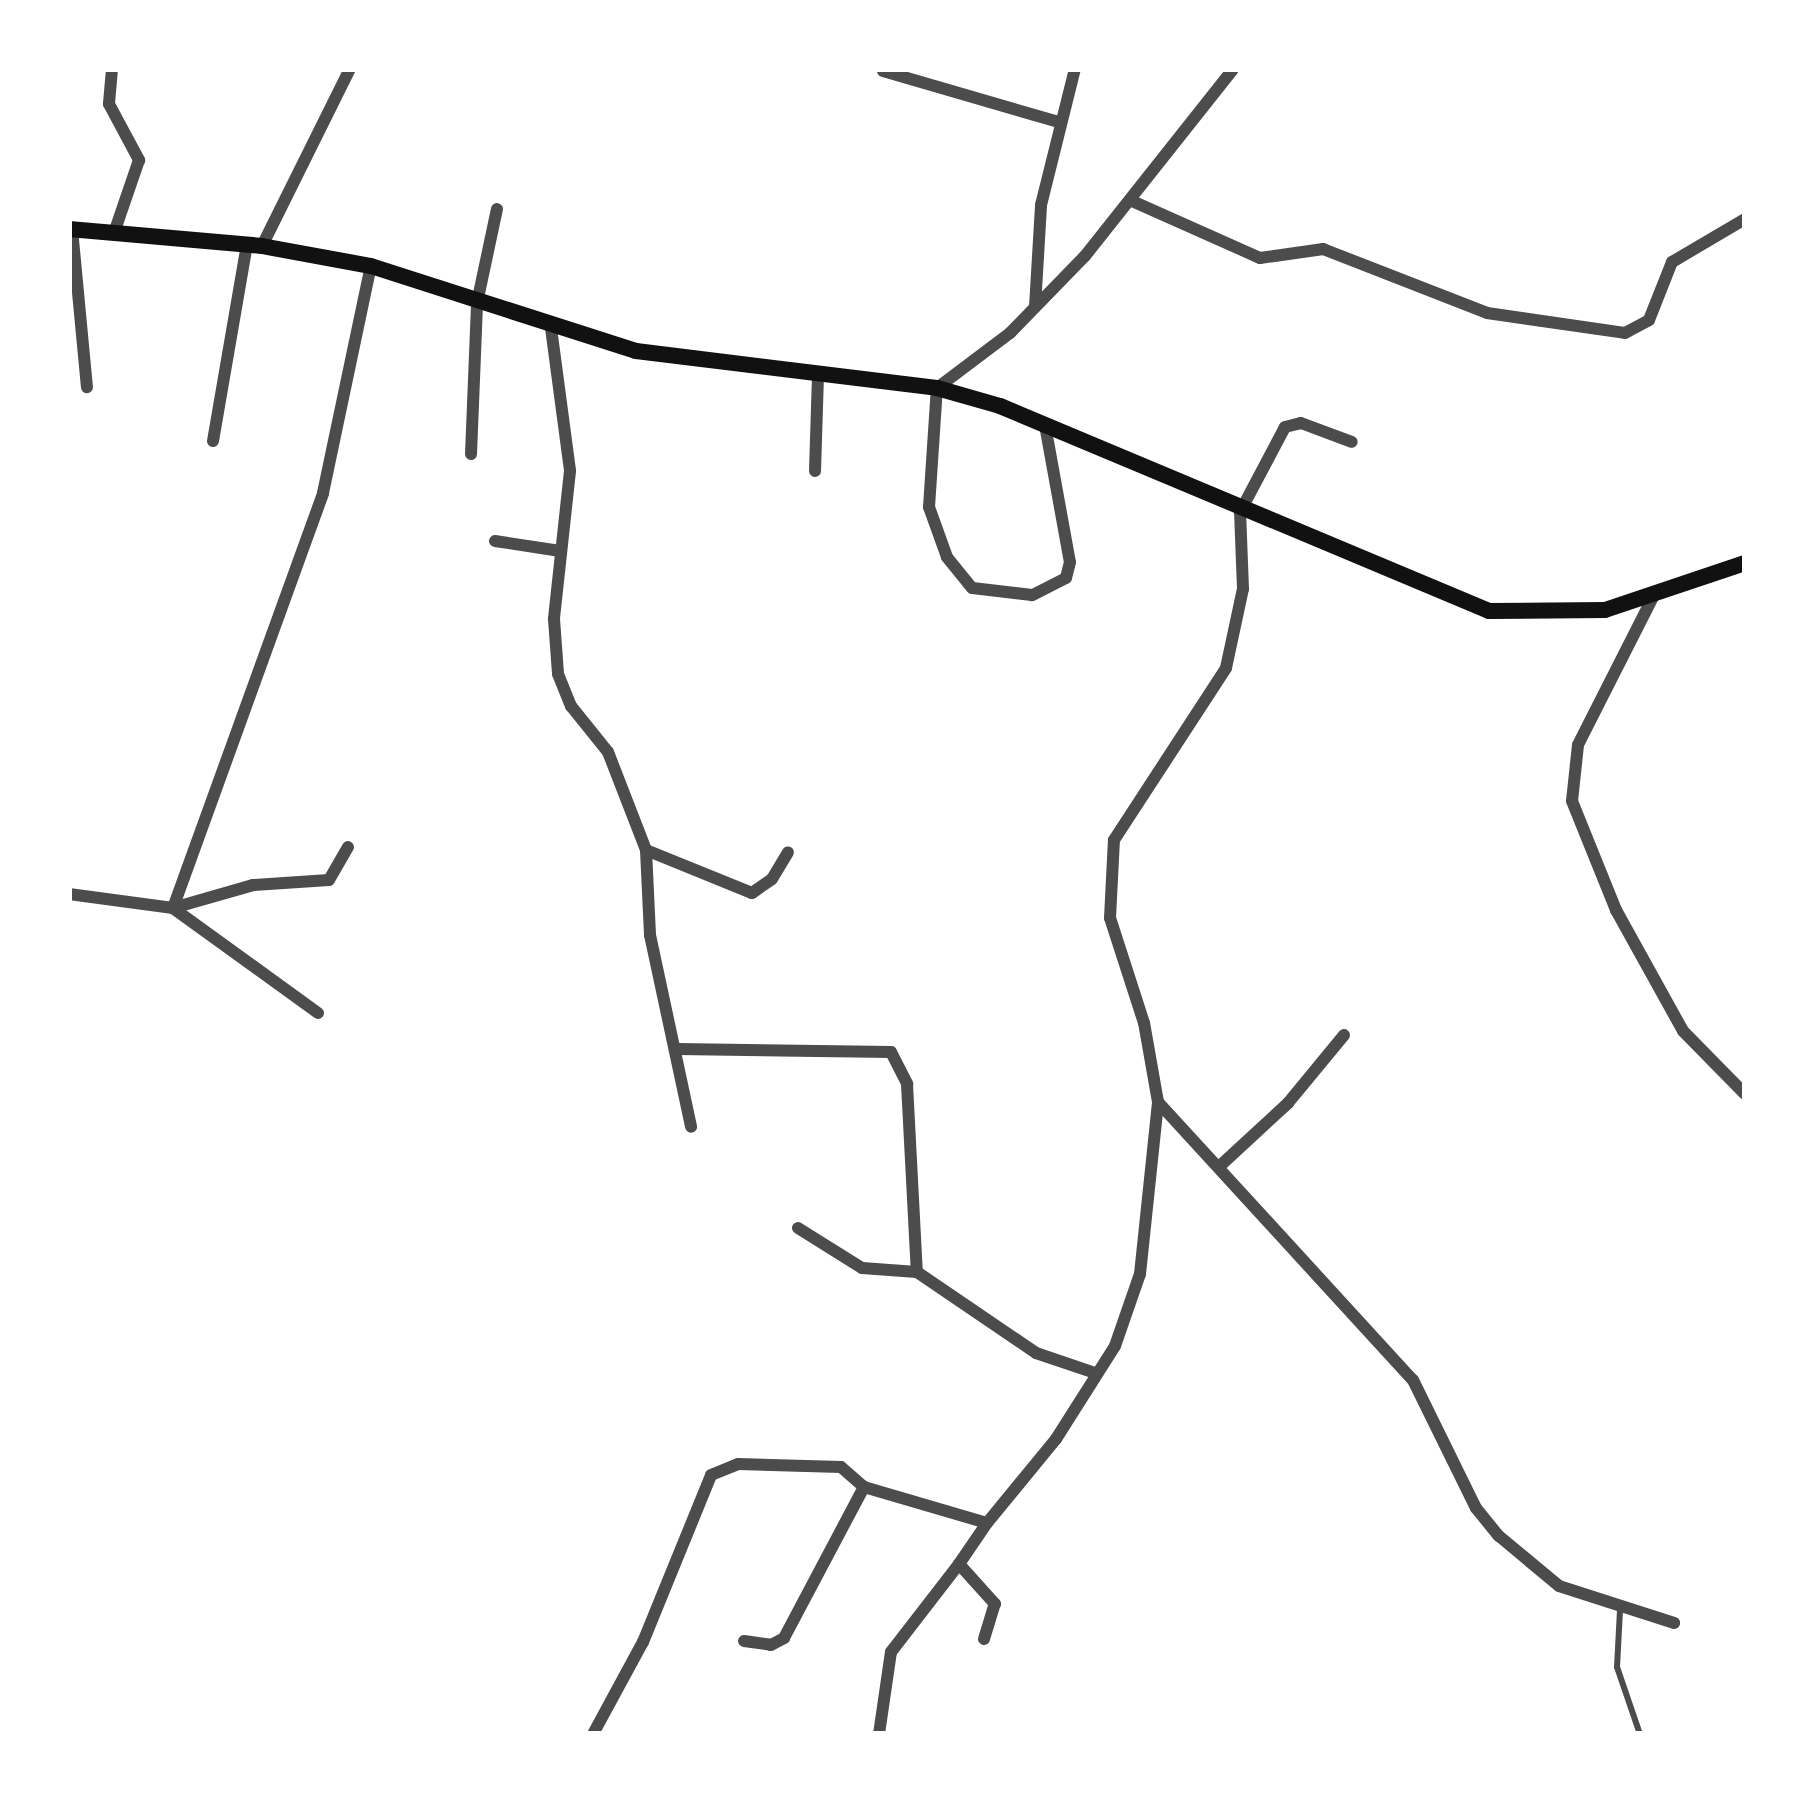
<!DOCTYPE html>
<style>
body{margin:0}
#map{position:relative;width:1814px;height:1803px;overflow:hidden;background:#fff;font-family:"Roboto Condensed",sans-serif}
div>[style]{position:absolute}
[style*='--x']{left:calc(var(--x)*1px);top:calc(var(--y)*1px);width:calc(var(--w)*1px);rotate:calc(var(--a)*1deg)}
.service>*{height:6px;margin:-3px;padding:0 3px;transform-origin:3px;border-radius:3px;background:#4c4c4c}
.minor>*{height:12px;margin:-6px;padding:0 6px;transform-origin:6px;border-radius:6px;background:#4c4c4c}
.secondary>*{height:16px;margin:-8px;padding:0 8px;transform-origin:8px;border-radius:8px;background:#111}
span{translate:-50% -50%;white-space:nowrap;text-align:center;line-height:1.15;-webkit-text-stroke:10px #fff;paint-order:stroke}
.frame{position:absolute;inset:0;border:72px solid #fff;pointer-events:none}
</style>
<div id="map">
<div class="service">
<div style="--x:1620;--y:1610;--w:57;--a:93"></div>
<div style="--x:1617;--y:1667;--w:71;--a:71.1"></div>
</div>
<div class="minor">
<div style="--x:112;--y:69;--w:35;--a:95"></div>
<div style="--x:109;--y:104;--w:64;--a:61.8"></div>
<div style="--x:139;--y:160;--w:77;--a:108.9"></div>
<div style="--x:883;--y:71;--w:183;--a:16.2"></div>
<div style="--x:1132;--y:201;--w:140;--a:24"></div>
<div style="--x:1260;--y:258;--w:64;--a:-8.1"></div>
<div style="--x:1323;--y:249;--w:176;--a:21.3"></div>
<div style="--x:1487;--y:313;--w:139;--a:8.2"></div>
<div style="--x:1625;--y:333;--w:27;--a:-28"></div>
<div style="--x:1649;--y:320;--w:62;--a:-68.4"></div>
<div style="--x:1672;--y:262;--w:85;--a:-30.5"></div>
<div style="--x:72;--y:229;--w:159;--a:84.6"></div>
<div style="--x:262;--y:246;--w:198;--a:-63.6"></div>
<div style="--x:1035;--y:307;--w:102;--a:-86.6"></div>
<div style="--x:1041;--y:205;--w:140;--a:-76"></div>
<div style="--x:551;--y:328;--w:144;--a:82.4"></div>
<div style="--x:570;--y:471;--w:149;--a:96.2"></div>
<div style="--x:554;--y:619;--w:55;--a:85.8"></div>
<div style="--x:558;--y:674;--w:35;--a:68"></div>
<div style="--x:571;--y:706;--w:59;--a:51.2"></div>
<div style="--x:608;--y:752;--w:105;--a:68.8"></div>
<div style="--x:646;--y:850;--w:85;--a:87.3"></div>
<div style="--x:650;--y:935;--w:196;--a:77.9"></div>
<div style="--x:1045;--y:425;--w:139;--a:79.7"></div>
<div style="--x:1070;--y:562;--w:16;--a:104"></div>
<div style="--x:1066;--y:578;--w:38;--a:153"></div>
<div style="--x:1032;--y:595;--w:60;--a:-173.3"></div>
<div style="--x:972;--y:588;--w:40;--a:-129"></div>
<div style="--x:947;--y:557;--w:53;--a:-109.8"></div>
<div style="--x:929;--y:507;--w:119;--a:-86.2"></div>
<div style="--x:937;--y:388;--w:91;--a:-37"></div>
<div style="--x:1010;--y:333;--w:107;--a:-45.8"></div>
<div style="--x:1085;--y:256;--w:238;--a:-51.6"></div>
<div style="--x:213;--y:441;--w:200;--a:-80.2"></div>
<div style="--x:471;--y:454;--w:151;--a:-87.7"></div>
<div style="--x:477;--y:303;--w:96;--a:-78"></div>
<div style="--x:815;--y:471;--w:98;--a:-88.2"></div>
<div style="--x:495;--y:541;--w:66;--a:8.7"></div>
<div style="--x:1655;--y:593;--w:170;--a:116.9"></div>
<div style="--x:1578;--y:745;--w:56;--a:96.1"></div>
<div style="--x:1572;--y:801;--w:118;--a:68"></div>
<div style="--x:1616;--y:910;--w:138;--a:61"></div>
<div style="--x:1683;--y:1031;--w:88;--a:45.5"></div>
<div style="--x:646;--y:850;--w:114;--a:22.1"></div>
<div style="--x:752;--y:893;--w:24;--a:-35"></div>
<div style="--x:772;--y:879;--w:31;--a:-59"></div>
<div style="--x:69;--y:894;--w:105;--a:7.7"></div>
<div style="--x:173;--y:908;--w:83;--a:-16"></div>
<div style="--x:253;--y:885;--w:76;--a:-3.8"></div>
<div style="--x:329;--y:880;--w:38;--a:-60"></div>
<div style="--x:318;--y:1013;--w:179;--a:-144.1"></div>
<div style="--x:173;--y:908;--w:441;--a:-70.1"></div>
<div style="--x:323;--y:493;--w:232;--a:-78.1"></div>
<div style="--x:677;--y:1049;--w:214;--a:0.8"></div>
<div style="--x:891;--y:1052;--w:36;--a:63"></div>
<div style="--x:907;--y:1084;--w:188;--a:87"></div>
<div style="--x:917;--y:1272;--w:144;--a:34.2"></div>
<div style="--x:1036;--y:1353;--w:62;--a:18.7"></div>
<div style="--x:1158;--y:1102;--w:377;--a:47.5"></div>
<div style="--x:1413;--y:1380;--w:143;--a:63.8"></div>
<div style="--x:1476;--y:1508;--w:36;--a:51"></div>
<div style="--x:1499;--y:1536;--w:78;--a:39.8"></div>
<div style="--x:1559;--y:1586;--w:121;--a:17.8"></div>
<div style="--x:1222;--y:1164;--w:90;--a:-42.7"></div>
<div style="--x:1288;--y:1103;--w:88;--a:-50.5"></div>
<div style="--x:798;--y:1228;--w:75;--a:32"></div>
<div style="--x:862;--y:1268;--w:55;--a:4.2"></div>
<div style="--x:984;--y:1639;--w:37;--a:-73"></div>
<div style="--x:995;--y:1604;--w:54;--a:-132"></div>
<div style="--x:959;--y:1564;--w:50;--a:-55.7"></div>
<div style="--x:744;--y:1641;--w:27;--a:8"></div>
<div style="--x:771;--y:1645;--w:15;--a:-28"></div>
<div style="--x:784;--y:1638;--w:171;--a:-62.1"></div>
<div style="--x:593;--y:1734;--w:105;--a:-61.5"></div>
<div style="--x:643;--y:1642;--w:180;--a:-67.8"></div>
<div style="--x:711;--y:1475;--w:29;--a:-22"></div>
<div style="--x:738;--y:1464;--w:103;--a:1.7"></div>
<div style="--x:841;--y:1467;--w:30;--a:41"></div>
<div style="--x:864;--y:1487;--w:128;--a:16.3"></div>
<div style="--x:987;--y:1523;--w:109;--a:-50.6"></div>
<div style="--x:1056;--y:1439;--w:110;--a:-57.6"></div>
<div style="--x:1115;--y:1346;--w:76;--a:-70.9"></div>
<div style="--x:1140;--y:1274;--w:173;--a:-84"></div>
<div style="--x:1158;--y:1102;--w:80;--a:-100"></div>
<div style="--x:1144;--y:1023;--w:110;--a:-107.9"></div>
<div style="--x:1110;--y:918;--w:78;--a:-87.1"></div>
<div style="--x:1114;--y:840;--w:205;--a:-56.9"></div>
<div style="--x:1226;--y:668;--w:81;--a:-77.9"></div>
<div style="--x:1243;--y:589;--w:77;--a:-92.2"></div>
<div style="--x:1240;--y:512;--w:96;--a:-62.1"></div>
<div style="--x:1285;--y:427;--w:16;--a:-14"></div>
<div style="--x:1301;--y:423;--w:54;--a:20.4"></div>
<div style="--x:879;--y:1734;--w:83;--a:-81.7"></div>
<div style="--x:891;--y:1652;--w:111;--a:-52.3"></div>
</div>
<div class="secondary">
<div style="--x:69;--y:229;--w:194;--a:5"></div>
<div style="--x:262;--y:246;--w:111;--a:10.4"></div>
<div style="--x:371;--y:266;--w:278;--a:17.8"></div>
<div style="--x:636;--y:351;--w:303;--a:7"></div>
<div style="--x:937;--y:388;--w:66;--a:15.9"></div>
<div style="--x:1000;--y:406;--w:530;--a:22.74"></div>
<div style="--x:1489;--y:611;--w:116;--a:-0.5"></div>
<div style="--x:1605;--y:610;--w:148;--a:-18.6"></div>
</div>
<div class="frame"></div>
</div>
